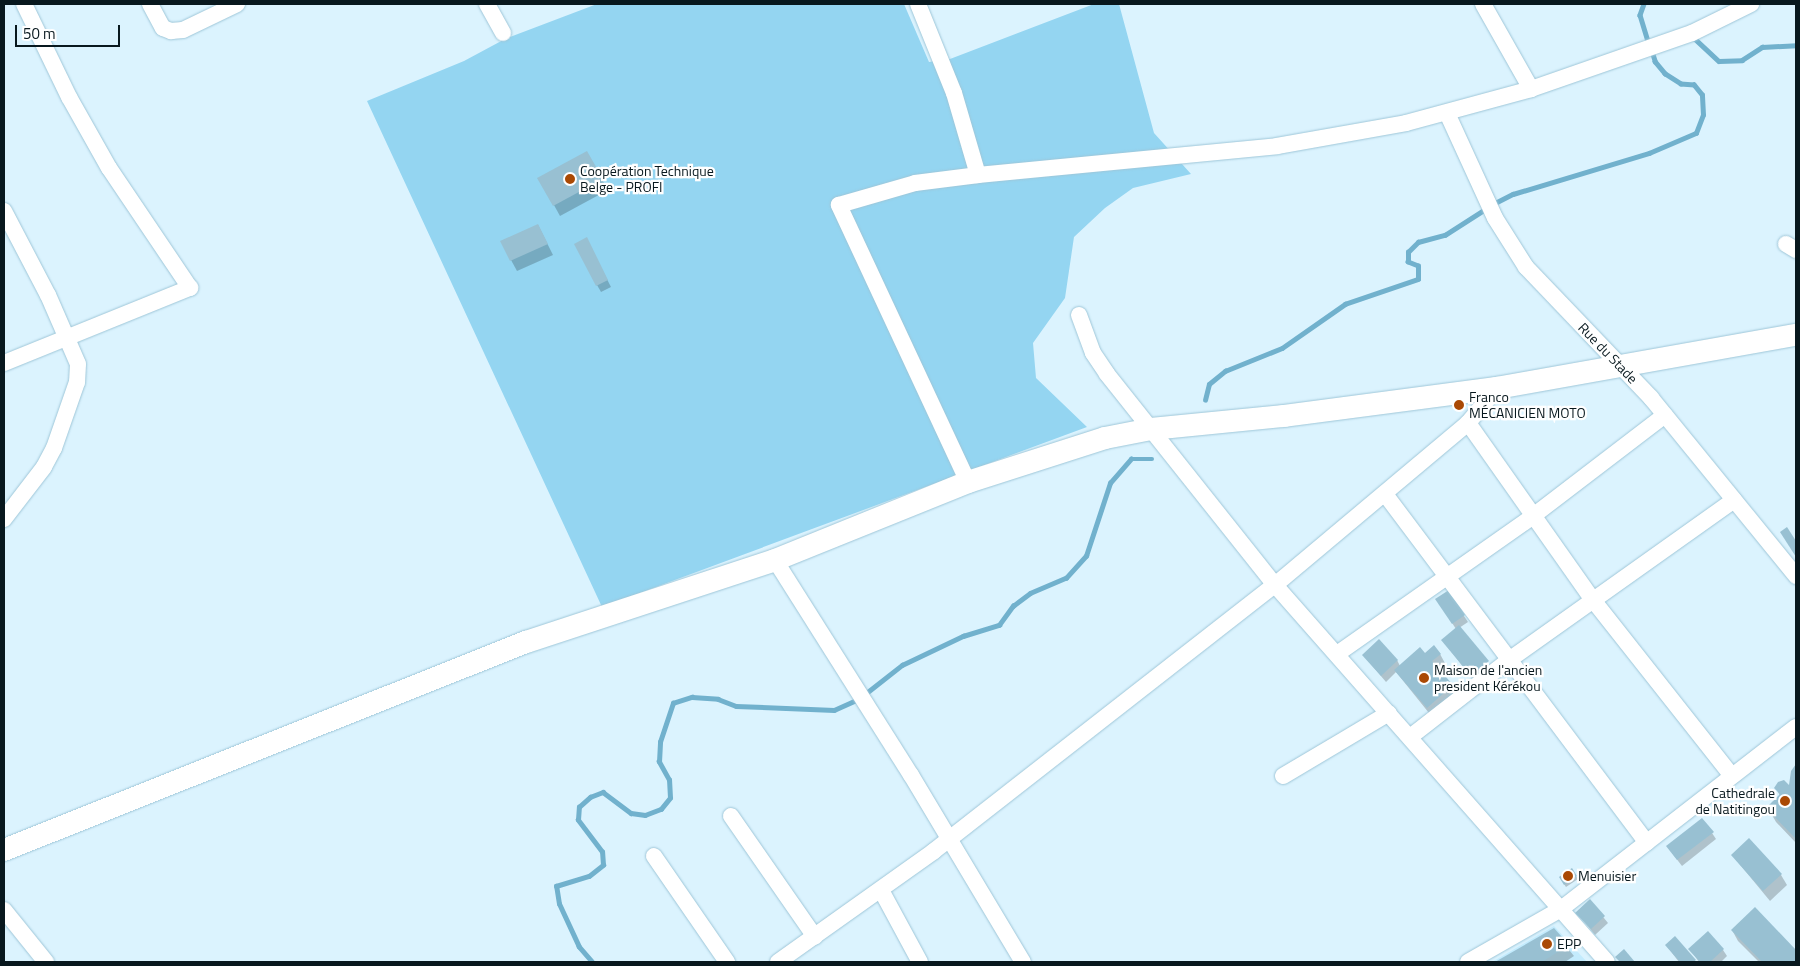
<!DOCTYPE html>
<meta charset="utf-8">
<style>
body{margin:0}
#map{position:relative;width:1800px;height:966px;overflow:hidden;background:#dbf3fe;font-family:"Titillium Web",sans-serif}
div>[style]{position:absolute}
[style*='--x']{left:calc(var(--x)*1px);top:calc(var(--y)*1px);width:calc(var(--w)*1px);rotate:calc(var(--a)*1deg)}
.built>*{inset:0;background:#c3ebfd}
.green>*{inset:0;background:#94d5f1}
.shadow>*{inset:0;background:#0003}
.stream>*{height:4.5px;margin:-2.25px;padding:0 2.25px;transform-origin:2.25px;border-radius:2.25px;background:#71b1cd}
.building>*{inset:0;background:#98c0d2}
.roads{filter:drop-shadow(0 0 1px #9ec6d8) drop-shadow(0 0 1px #9ec6d8)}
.street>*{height:16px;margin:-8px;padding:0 8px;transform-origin:8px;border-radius:8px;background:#fff}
.secondary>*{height:22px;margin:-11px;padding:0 11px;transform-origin:11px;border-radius:11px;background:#fff}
.dots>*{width:14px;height:14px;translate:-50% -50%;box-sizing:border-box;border:2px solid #fff;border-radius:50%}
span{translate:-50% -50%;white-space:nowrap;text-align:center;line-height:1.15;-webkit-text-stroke:4.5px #fff;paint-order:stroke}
.poi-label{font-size:14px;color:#08181e}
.left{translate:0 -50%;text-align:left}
.right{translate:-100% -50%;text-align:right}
.street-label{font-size:14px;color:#08181e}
.frame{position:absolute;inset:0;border:5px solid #08181e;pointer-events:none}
.scale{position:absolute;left:15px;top:25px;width:105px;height:22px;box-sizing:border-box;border:2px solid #08181e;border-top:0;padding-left:6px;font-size:15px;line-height:18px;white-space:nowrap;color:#08181e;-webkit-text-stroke:4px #fff;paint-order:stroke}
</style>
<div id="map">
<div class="built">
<div style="clip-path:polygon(1554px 926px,1587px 962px,1492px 962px)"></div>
</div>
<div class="green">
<div style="clip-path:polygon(597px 4px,904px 4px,929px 62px,950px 59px,1094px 4px,1119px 4px,1154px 133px,1191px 174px,1133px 188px,1105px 208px,1074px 237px,1065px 298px,1033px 343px,1036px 378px,1087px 427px,602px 607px,367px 101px,464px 61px,505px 39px)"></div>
</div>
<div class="shadow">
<div style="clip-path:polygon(593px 163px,608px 190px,560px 216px,539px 178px)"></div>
<div style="clip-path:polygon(538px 225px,553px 255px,517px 271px,511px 260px)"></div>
<div style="clip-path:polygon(590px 246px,611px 287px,601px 292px,597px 285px)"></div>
<div style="clip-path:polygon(1441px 606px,1464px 616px,1468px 622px,1459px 628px,1494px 672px,1478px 686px,1443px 641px,1456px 629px)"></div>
<div style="clip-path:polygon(1440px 654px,1446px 665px,1439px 670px,1458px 696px,1433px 718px,1396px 672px,1386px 682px,1363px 655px,1397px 660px,1400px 666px)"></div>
<div style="clip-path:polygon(1796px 766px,1796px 843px,1776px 822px,1768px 808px,1780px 796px,1776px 788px,1790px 788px,1792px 771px)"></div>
<div style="clip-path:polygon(1712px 833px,1716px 839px,1682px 866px,1672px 853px)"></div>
<div style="clip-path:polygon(1732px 855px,1781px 875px,1787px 885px,1770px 901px)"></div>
<div style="clip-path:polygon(1572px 870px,1578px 879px,1566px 887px,1560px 878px)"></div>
<div style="clip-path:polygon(1590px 901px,1608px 923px,1595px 935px,1577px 913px)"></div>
<div style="clip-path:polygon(1755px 909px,1796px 952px,1796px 962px,1759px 962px,1738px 941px,1732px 930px)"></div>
<div style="clip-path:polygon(1553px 930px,1574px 956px,1565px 962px,1498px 962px)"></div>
<div style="clip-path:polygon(1666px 945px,1694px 959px,1696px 962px,1679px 962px)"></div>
<div style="clip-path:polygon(1690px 949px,1723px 950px,1727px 956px,1721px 962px,1699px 962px)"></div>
</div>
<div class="stream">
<div style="--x:1644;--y:4;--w:12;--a:110"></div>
<div style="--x:1640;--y:15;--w:31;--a:73"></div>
<div style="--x:1693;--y:37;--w:35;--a:43"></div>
<div style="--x:1719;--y:61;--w:23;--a:-2"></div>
<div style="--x:1742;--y:60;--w:24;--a:-33"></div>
<div style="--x:1762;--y:47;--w:34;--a:-3"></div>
<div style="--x:1493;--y:204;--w:22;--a:-27"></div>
<div style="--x:1513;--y:194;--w:142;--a:-16.8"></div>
<div style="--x:1649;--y:153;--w:51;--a:-23.1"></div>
<div style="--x:1696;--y:133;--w:19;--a:-69"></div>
<div style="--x:1703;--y:115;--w:20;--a:-93"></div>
<div style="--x:1702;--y:95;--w:13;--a:-129"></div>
<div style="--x:1694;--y:85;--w:13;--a:-176"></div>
<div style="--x:1681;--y:84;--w:19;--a:-148"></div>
<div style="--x:1665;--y:74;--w:16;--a:-130"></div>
<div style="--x:1655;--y:62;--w:13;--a:-108"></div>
<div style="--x:1205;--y:400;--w:16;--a:-76"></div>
<div style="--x:1209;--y:384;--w:21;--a:-39"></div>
<div style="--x:1225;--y:371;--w:61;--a:-22"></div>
<div style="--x:1282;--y:348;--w:77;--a:-34.9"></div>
<div style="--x:1345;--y:304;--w:77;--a:-18.9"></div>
<div style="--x:1418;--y:279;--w:13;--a:-90"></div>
<div style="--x:1418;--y:266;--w:11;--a:-158"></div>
<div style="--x:1408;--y:262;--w:10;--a:-90"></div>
<div style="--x:1408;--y:252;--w:14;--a:-45"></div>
<div style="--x:1418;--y:242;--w:28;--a:-15"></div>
<div style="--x:1445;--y:235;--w:50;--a:-32.7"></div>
<div style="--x:865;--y:694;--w:47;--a:-38.1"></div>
<div style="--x:902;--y:665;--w:68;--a:-25.4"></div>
<div style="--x:963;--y:636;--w:38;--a:-17"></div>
<div style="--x:999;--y:625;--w:24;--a:-54"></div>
<div style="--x:1013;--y:606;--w:21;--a:-37"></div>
<div style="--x:1030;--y:593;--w:39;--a:-23"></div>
<div style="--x:1066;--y:578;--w:30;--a:-48"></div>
<div style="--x:1086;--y:556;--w:77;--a:-71.8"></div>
<div style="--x:1110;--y:483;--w:32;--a:-49"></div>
<div style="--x:1131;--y:459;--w:21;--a:0"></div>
<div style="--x:592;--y:962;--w:20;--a:-131"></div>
<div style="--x:579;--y:947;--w:47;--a:-114.9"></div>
<div style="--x:559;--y:904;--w:18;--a:-99"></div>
<div style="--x:556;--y:886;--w:34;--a:-17"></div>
<div style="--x:589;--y:876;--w:18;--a:-38"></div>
<div style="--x:603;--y:865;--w:13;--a:-94"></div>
<div style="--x:602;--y:852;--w:40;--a:-127"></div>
<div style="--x:578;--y:820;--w:13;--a:-86"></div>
<div style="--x:579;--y:807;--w:15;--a:-42"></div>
<div style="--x:590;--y:797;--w:14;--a:-21"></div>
<div style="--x:603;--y:792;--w:35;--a:37"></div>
<div style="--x:631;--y:813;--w:14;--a:8"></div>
<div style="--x:645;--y:815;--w:17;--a:-21"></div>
<div style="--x:661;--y:809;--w:14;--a:-51"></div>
<div style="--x:670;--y:798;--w:18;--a:-93"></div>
<div style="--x:669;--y:780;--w:21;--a:-119"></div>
<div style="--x:659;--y:762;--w:20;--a:-87"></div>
<div style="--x:660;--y:742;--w:41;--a:-71.6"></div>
<div style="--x:673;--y:703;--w:20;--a:-18"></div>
<div style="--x:692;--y:697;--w:26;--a:4"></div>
<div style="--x:718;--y:699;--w:19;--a:21"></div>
<div style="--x:736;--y:706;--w:98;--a:2.3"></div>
<div style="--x:834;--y:710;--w:27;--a:-24"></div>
</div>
<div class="building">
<div style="clip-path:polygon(587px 151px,603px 179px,553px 206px,537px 178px)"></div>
<div style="clip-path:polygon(538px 224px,548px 244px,510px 261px,500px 241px)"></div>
<div style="clip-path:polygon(587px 237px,608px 280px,596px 286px,574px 244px)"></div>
<div style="clip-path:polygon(1787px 527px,1796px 541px,1796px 557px,1780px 532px)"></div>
<div style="clip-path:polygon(1449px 590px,1465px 615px,1452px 624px,1435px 599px)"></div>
<div style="clip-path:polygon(1459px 625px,1489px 661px,1471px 676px,1441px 640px)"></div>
<div style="clip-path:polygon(1379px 639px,1398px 660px,1381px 676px,1362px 655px)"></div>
<div style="clip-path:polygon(1434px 645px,1441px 654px,1432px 661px,1453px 685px,1427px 708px,1394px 670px,1420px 647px,1425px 653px)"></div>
<div style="clip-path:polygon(1796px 764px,1796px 839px,1766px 808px,1780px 794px,1774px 788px,1778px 782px,1784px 780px,1789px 785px,1791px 771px)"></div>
<div style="clip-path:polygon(1702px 818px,1714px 832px,1677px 860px,1666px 846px)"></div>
<div style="clip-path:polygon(1749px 838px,1782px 874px,1763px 891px,1731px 855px)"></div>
<div style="clip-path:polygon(1572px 868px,1577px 876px,1564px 885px,1559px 877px)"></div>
<div style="clip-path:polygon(1590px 899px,1605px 916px,1591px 929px,1575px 913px)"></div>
<div style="clip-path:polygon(1755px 907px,1796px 950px,1796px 962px,1762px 962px,1731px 930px)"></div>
<div style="clip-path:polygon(1554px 928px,1569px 945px,1542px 962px,1495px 962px)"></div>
<div style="clip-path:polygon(1708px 931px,1724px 949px,1710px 962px,1700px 962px,1688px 949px)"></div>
<div style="clip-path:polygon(1675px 936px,1696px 960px,1693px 962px,1680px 962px,1665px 945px)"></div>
<div style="clip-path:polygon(1624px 949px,1635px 962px,1620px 962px,1615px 957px)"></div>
</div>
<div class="roads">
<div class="street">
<div style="--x:150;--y:4;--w:27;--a:62"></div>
<div style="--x:163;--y:28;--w:9;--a:21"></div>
<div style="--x:171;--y:31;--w:12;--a:-5"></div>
<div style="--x:183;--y:30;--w:60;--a:-25.7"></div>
<div style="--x:487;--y:4;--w:33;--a:61"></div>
<div style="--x:918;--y:4;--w:96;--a:68"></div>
<div style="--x:954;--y:93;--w:85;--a:73.7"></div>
<div style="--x:978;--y:175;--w:300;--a:-5.5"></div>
<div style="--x:1277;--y:146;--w:131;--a:-10.1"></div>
<div style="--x:1406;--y:123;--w:130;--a:-15.2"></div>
<div style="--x:1531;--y:89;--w:170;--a:-19.2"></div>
<div style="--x:1692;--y:33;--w:66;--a:-26.2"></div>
<div style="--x:1483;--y:4;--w:98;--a:60.5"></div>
<div style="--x:1447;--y:113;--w:115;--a:65.4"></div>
<div style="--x:1495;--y:218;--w:58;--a:57.7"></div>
<div style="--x:1526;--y:267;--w:181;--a:46.3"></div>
<div style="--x:1651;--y:398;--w:230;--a:50.8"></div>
<div style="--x:4;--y:211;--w:95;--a:62.4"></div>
<div style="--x:48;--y:295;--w:75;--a:66.5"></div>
<div style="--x:78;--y:364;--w:18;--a:93"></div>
<div style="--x:77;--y:382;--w:70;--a:109.2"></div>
<div style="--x:54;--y:448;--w:21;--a:118"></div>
<div style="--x:44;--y:467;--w:66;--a:127.6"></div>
<div style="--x:1786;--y:244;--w:12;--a:31"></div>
<div style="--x:1079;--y:315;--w:40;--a:69.8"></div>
<div style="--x:1093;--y:353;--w:25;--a:56"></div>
<div style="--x:1107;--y:374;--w:270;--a:51.5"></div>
<div style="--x:1275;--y:585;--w:502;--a:48.63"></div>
<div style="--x:4;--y:363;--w:201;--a:-22"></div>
<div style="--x:190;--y:288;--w:145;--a:-124"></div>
<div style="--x:109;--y:168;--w:81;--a:-119.4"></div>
<div style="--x:69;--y:97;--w:103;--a:-115.8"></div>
<div style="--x:1468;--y:423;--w:217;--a:54.8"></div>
<div style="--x:1593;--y:600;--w:224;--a:51.7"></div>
<div style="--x:968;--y:482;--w:306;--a:-115"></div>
<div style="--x:839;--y:205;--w:79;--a:-16.1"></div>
<div style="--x:915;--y:183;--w:64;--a:-7.2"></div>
<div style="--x:1385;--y:494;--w:436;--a:53.1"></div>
<div style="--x:775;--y:560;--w:254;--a:57.7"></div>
<div style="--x:911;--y:775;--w:218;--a:59.1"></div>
<div style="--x:1337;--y:654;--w:240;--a:-35.1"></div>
<div style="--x:1533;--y:516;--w:166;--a:-37.4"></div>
<div style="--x:1410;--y:737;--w:125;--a:-37.9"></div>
<div style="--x:1509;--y:660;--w:276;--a:-35.4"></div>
<div style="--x:1283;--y:776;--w:123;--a:-30.7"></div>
<div style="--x:731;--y:816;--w:147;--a:55.2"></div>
<div style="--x:654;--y:856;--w:129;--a:55.4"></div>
<div style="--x:881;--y:890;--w:82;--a:61.6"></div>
<div style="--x:4;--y:910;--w:67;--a:51.1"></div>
<div style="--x:778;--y:962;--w:191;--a:-35.4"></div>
<div style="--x:934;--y:851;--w:432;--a:-38"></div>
<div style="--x:1275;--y:585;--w:252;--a:-40"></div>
<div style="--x:1468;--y:423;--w:45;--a:-50.4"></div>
<div style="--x:1468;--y:962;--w:107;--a:-29.7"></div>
<div style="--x:1561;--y:909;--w:297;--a:-37.8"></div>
</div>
<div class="secondary">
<div style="--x:4;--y:850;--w:562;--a:-21.73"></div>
<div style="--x:526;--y:642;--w:262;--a:-18.2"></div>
<div style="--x:775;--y:560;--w:208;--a:-22"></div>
<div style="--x:968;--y:482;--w:144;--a:-17.8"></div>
<div style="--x:1105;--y:438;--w:47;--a:-11.1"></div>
<div style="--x:1151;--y:429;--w:134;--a:-5.6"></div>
<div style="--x:1284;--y:416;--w:215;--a:-7.5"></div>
<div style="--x:1497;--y:388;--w:304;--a:-10.1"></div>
</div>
</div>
<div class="dots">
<div style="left:570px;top:179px;background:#aa4904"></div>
<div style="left:1459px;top:405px;background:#aa4904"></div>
<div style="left:1424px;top:678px;background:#aa4904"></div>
<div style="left:1785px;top:801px;background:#aa4904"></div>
<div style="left:1568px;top:876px;background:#aa4904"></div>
<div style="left:1547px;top:944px;background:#aa4904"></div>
</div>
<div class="poi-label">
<span class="left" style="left:580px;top:179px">Coopération Technique<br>Belge - PROFI</span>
<span class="left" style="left:1469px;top:405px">Franco<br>MÉCANICIEN MOTO</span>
<span class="left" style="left:1434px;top:678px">Maison de l'ancien<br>president Kérékou</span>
<span class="right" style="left:1775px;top:801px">Cathedrale<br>de Natitingou</span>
<span class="left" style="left:1578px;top:876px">Menuisier</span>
<span class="left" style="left:1557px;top:944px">EPP</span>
</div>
<div class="street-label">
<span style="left:1608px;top:353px;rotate:46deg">Rue du Stade</span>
</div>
<div class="frame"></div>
<div class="scale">50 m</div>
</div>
